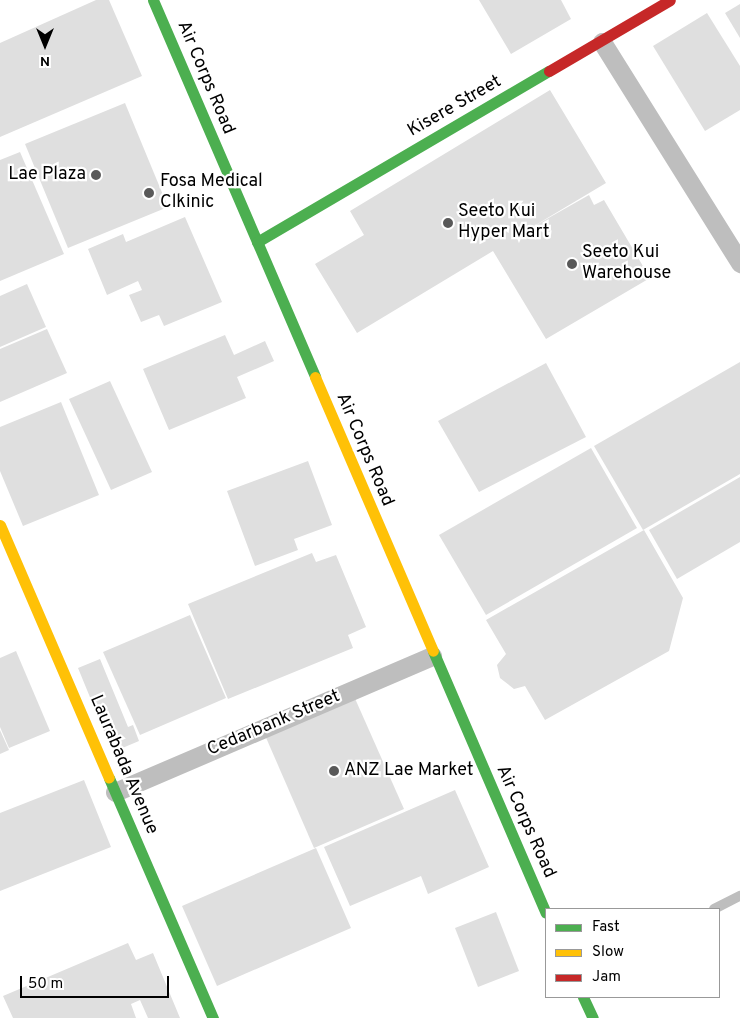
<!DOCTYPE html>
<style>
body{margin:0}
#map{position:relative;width:740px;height:1018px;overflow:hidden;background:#fff;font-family:Overpass,sans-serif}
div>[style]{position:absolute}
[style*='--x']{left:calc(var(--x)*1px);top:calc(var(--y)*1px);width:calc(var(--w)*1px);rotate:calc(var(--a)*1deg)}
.building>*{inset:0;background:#dfdfdf}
.lane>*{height:10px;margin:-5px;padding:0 5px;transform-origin:5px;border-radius:5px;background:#bebebe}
.street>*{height:19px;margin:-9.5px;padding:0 9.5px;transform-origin:9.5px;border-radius:9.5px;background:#bebebe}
.fast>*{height:11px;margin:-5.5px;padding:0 5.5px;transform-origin:5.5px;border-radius:5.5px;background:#4caf50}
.slow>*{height:11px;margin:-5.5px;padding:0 5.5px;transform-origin:5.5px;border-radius:5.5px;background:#ffc107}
.jam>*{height:11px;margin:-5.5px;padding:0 5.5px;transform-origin:5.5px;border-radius:5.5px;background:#c62828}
.dots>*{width:14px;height:14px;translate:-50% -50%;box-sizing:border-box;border:2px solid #fff;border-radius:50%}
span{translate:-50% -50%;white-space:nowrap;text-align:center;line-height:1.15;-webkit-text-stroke:4.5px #fff;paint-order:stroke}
.street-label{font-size:18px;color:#000}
.poi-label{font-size:18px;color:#000}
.right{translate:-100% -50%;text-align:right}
.left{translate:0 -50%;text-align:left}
.legend{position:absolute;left:545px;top:908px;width:175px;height:90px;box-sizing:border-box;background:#fff;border:1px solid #999;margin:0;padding:6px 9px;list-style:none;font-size:15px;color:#000}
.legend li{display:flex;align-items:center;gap:10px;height:25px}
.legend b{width:25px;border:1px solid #999}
.north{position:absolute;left:20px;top:20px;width:50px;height:50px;-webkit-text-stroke:4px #fff;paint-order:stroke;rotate:180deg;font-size:14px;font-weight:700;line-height:20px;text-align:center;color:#000}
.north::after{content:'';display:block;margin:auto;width:18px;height:22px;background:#000;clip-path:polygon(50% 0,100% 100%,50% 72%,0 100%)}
.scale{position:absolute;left:20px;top:976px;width:149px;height:22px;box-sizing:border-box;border:2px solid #000;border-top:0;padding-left:6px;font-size:15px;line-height:18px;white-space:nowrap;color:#000;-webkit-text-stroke:4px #fff;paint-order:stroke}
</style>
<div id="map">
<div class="building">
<div style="clip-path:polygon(96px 0,109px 0,142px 76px,0 137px,0 43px)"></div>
<div style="clip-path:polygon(479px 0,561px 0,571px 19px,511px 54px)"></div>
<div style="clip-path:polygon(740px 4px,740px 38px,725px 13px)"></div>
<div style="clip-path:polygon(707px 13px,740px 66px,740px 110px,705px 131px,653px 46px)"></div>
<div style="clip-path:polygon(550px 90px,606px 183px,529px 229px,589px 195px,594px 205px,604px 200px,650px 278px,546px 339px,493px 251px,357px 333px,315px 264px,364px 235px,350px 211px)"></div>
<div style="clip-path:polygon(125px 103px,168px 207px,68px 248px,25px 144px)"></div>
<div style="clip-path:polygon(20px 152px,64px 254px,0 281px,0 160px)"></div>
<div style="clip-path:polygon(185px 217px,222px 302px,164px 326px,159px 315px,141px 322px,129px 295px,142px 290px,138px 281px,107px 295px,88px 249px,123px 234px,126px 242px)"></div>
<div style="clip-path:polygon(27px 284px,46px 327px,0 347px,0 296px)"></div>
<div style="clip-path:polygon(47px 329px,67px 373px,0 402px,0 349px)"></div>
<div style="clip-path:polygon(225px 335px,234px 355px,265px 341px,274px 361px,237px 377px,246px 398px,169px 430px,143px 369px)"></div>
<div style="clip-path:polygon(740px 362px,740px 474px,643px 530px,594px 446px)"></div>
<div style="clip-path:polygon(546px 363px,586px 437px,479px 492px,438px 421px)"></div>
<div style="clip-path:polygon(110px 381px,152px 472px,111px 490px,69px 399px)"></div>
<div style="clip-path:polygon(61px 402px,99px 495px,23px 526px,0 471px,0 427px)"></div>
<div style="clip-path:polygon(591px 448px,637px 528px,486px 615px,439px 535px)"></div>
<div style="clip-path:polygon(308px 461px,332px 525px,294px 539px,298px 550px,255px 566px,227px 491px)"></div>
<div style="clip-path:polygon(740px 477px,740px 542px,677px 579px,649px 530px)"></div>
<div style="clip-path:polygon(644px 530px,683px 598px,669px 651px,545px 720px,525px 686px,514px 689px,500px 678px,497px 665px,506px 654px,486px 620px)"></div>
<div style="clip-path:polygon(312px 553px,316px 562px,336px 555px,366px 627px,348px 635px,353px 648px,228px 699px,188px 604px)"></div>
<div style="clip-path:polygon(190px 615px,226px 698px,140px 735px,103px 652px)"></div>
<div style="clip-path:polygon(16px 651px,50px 731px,9px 748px,0 727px,0 658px)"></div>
<div style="clip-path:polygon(100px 659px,128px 727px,133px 725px,139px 741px,120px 749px,110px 746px,78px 668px)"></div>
<div style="clip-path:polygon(353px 694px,404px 809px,314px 848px,264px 733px)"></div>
<div style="clip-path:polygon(0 730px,9px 750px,0 754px)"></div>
<div style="clip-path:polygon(84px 780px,111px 847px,0 891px,0 813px)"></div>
<div style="clip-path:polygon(455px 790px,489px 867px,428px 894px,421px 876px,350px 906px,324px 847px)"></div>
<div style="clip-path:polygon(316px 848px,351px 928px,217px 986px,182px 906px)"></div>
<div style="clip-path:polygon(496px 912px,519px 971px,478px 987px,455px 928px)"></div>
<div style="clip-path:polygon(128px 943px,136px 960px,153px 953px,180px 1018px,148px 1018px,140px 1000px,131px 1004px,136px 1018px,13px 1018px,3px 996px)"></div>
</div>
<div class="lane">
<div style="--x:714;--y:909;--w:29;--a:-27"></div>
</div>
<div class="street">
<div style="--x:602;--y:42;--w:261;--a:58"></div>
<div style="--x:115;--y:792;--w:345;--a:-23.2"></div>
</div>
<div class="fast">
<div style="--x:153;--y:0;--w:410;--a:66.7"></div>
<div style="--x:257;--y:242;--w:338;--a:-30.4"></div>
<div style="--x:433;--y:651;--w:285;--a:66.7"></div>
<div style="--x:109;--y:778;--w:262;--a:66.6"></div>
<div style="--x:583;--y:997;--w:23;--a:65"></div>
</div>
<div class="slow">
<div style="--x:315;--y:377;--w:298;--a:66.7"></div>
<div style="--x:0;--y:525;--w:275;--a:66.7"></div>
</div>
<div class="jam">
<div style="--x:549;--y:71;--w:140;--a:-30.4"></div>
</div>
<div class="dots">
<div style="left:96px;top:175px;background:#595959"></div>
<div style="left:149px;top:193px;background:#595959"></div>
<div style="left:448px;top:223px;background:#595959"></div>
<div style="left:572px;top:264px;background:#595959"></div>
<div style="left:334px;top:771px;background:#595959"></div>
</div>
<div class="street-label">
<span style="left:205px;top:78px;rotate:67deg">Air Corps Road</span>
<span style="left:455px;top:107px;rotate:-30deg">Kisere Street</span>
<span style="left:364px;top:450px;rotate:67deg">Air Corps Road</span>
<span style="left:274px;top:724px;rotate:-23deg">Cedarbank Street</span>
<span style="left:123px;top:765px;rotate:67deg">Laurabada Avenue</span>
<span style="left:525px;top:822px;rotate:66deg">Air Corps Road</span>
</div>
<div class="poi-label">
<span class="right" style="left:86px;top:175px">Lae Plaza</span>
<span class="left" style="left:160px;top:193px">Fosa Medical<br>Clkinic</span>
<span class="left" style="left:458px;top:223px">Seeto Kui<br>Hyper Mart</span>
<span class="left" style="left:582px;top:264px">Seeto Kui<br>Warehouse</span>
<span class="left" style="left:344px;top:771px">ANZ Lae Market</span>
</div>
<ul class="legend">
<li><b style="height:6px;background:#4caf50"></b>Fast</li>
<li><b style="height:6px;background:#ffc107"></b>Slow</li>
<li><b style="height:6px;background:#c62828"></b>Jam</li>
</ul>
<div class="north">N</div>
<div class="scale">50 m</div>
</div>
